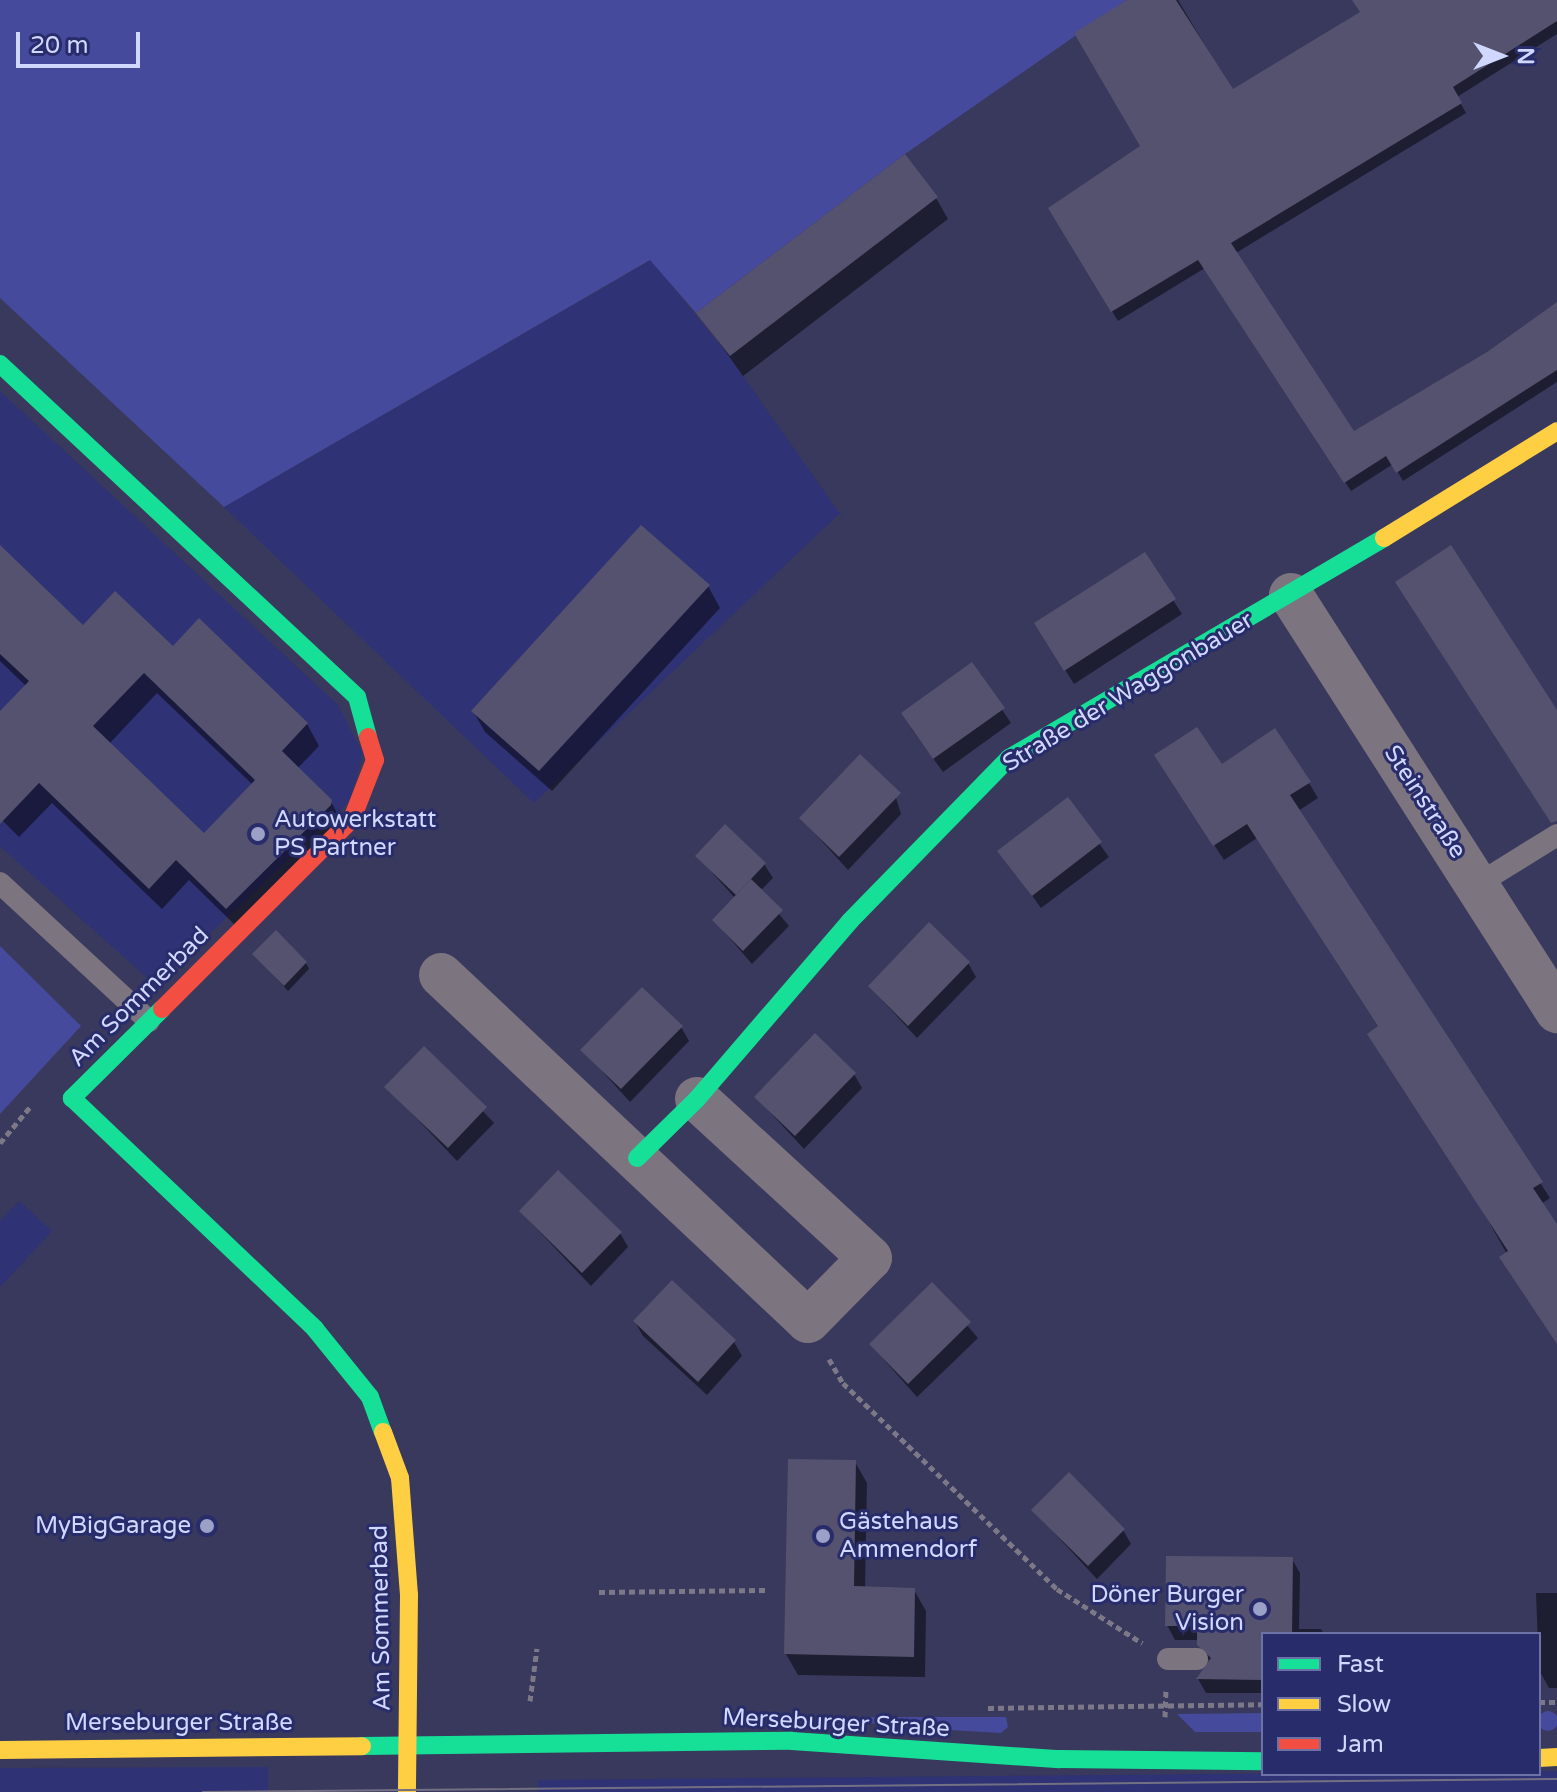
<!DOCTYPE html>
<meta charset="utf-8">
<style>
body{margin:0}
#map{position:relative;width:1557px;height:1792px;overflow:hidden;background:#38395c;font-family:"Varela Round",sans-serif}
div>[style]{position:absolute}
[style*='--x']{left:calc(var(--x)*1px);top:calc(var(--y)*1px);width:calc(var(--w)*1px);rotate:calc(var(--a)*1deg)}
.built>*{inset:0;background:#2f3274}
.green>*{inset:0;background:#454a9c}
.round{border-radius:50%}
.shadow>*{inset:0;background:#0007}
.building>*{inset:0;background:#555270}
.path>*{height:5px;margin-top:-2.5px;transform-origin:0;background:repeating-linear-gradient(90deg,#7d7887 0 6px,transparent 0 10px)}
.lane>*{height:22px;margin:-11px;padding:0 11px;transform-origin:11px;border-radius:11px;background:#7c747f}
.street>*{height:44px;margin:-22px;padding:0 22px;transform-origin:22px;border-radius:22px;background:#7c747f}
.fast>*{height:18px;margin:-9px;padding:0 9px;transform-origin:9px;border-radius:9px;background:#16e098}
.slow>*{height:18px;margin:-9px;padding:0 9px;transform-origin:9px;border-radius:9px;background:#ffcf43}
.jam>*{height:18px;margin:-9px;padding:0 9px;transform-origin:9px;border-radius:9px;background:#f24e42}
.tram>*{height:2px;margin:-1px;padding:0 1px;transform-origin:1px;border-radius:1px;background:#747083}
.dots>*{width:22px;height:22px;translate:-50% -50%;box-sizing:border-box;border:4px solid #292c6b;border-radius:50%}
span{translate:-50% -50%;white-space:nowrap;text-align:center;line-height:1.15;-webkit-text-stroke:6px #292c6b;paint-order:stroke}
.street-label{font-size:24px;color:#d0d8ff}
.poi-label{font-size:24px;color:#d0d8ff}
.left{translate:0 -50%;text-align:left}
.right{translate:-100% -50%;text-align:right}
.legend{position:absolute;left:1261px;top:1632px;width:280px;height:144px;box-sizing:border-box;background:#292c6b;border:2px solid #6c71a6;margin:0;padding:10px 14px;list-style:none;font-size:24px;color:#d0d8ff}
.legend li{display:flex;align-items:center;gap:16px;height:40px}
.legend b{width:40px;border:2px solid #6c71a6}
.north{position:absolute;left:1461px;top:16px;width:80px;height:80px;-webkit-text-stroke:6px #292c6b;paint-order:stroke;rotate:90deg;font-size:22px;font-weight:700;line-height:32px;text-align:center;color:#d0d8ff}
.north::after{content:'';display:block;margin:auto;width:28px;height:36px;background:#d0d8ff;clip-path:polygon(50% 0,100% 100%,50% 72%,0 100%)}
.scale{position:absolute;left:16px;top:32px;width:124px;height:36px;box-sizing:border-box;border:4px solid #d0d8ff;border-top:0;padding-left:10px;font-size:24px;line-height:28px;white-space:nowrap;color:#d0d8ff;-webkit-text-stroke:6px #292c6b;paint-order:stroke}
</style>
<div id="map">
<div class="built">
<div style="clip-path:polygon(651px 260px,729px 356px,843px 518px,839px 514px,534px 803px,224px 507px)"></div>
<div style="clip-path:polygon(0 391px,338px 705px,363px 753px,350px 801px,155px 985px,0 846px)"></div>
<div style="clip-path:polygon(19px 1201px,52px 1231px,0 1287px,0 1221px)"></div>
<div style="clip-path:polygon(268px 1767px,268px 1792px,0 1792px,0 1768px)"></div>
<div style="clip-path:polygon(1557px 1771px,1557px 1792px,538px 1792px,538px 1780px)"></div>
</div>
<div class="green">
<div style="clip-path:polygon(0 0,1127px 0,905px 154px,696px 313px,650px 260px,224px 507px,0 298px)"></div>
<div style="clip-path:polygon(0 946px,81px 1026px,0 1114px)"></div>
<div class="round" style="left:1538px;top:1711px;width:20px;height:20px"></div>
<div style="clip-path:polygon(1263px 1713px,1263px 1732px,1195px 1732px,1177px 1714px)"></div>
<div style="clip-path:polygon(861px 1717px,1006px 1717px,1008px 1727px,1001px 1733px,914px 1728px,860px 1722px)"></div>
</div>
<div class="shadow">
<div style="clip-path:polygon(1131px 0,1178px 0,1233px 92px,1362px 13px,1354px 0,1557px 0,1557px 34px,1457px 97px,1466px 113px,1236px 253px,1354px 434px,1489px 353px,1557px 304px,1557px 382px,1403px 481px,1393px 464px,1351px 491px,1205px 268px,1118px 321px,1050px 209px,1143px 147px)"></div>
<div style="clip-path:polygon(936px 198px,948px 219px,743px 376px,699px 314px)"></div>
<div style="clip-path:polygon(evenodd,0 548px,83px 628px,173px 648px,200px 621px,307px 724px,319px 746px,297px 769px,331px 802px,343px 823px,239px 929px,189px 880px,162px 909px,52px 803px,19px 837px,0 818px,0 714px,26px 686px,0 661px,0 548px,157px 693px,253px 785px,204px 836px,109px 744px,157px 693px)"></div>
<div style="clip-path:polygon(1144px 555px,1182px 614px,1074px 684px,1045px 638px)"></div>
<div style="clip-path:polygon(708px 586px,720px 608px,552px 791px,485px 732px,473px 711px)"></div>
<div style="clip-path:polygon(972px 665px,1011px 723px,943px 772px,911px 728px)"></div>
<div style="clip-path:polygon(1221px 766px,1309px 783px,1318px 798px,1298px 811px,1550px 1198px,1541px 1204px,1557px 1227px,1557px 1343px,1380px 1028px,1257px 838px,1224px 860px,1166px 771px)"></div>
<div style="clip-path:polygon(893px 788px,901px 814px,848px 870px,801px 818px)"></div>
<div style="clip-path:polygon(1067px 800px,1109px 857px,1041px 908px,1000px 851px)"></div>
<div style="clip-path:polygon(697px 856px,764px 864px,773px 878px,760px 891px,789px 926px,752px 964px,714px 920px,735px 898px)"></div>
<div style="clip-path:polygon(254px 954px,306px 963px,309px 969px,288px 991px)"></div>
<div style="clip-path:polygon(968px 963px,976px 977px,917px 1038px,870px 987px)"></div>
<div style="clip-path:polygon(681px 1027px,689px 1041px,630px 1102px,583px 1050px)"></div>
<div style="clip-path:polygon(424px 1049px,494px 1123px,457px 1161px,387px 1087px)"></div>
<div style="clip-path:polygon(854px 1074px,862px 1088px,804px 1149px,756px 1097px)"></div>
<div style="clip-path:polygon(521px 1212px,620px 1233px,628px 1247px,591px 1286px)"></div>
<div style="clip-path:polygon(932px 1285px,978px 1338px,917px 1397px,871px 1345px)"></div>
<div style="clip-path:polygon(635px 1322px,734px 1342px,742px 1356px,707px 1395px,643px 1336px)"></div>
<div style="clip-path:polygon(855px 1462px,867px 1483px,865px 1589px,914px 1590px,926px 1611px,925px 1677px,798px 1675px,786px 1654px)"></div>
<div style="clip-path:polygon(1034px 1511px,1123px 1530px,1131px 1544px,1097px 1579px)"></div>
<div style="clip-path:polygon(1292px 1559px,1300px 1573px,1299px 1629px,1321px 1629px,1324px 1634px,1263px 1634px,1263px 1693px,1206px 1693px,1198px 1679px,1210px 1662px,1199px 1640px,1175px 1640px,1167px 1625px)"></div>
<div style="clip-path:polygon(1536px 1593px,1557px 1593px,1557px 1688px,1549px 1688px,1539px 1670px)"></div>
</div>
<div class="building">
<div style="clip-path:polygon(1127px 0,1176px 0,1233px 89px,1360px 12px,1352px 0,1557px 0,1557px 21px,1453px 87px,1462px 103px,1231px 243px,1354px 431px,1487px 352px,1557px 302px,1557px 370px,1396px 473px,1386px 456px,1344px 483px,1198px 260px,1111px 312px,1048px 208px,1140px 146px,1074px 33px)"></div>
<div style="clip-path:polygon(905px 154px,938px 197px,730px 356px,696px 313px)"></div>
<div style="clip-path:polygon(641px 525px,710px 585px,539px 771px,471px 711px)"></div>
<div style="clip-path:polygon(evenodd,0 545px,83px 625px,115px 591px,173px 646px,199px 618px,308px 723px,282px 751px,332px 800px,331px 805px,226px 909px,176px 860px,149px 889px,39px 783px,0 824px,0 711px,29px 681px,0 654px,0 545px,144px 673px,255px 780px,204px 833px,93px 726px,144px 673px)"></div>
<div style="clip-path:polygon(1451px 545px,1557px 710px,1557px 821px,1551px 823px,1395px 582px)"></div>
<div style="clip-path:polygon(1145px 552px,1176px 599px,1064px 671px,1034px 623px)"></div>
<div style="clip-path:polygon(972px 662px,1005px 708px,933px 759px,901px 713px)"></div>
<div style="clip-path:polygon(1197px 727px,1222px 764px,1275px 728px,1311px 782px,1290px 795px,1543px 1182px,1533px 1188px,1557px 1224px,1557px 1344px,1499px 1257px,1508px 1251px,1367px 1034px,1378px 1026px,1247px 824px,1213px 846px,1154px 755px)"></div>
<div style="clip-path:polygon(860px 754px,901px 793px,839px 857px,799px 818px)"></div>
<div style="clip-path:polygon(1068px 797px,1102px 842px,1032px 896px,997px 851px)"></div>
<div style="clip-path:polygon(725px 824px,766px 863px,736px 895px,695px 856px)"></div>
<div style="clip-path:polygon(751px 879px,783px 910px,743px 951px,712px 920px)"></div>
<div style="clip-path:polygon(929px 922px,970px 962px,908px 1026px,868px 986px)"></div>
<div style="clip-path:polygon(276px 930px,307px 962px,284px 986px,252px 954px)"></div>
<div style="clip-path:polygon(642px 987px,683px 1026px,621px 1089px,580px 1050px)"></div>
<div style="clip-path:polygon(815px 1033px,856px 1073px,795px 1136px,754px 1097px)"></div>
<div style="clip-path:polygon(424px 1046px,487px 1107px,448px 1148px,384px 1087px)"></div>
<div style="clip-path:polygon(558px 1170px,622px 1232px,582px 1273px,519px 1211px)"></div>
<div style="clip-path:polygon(672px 1280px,736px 1340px,698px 1382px,633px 1321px)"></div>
<div style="clip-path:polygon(932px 1282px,971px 1322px,908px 1384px,869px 1344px)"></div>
<div style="clip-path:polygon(788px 1459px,856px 1460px,854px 1586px,915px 1588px,914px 1657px,784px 1654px)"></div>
<div style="clip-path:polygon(1069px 1472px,1125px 1529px,1088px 1566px,1031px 1510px)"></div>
<div style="clip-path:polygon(1166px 1556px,1293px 1557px,1292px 1634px,1263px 1634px,1263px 1680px,1196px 1679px,1211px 1658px,1197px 1645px,1197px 1626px,1165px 1626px)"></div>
</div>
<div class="path">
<div style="--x:0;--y:1143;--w:47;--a:-50.2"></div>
<div style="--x:829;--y:1359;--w:28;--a:60"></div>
<div style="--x:843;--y:1383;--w:297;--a:43.9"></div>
<div style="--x:1057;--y:1589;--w:101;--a:32.4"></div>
<div style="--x:599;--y:1592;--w:170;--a:-0.7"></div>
<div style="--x:530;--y:1701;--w:53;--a:-82.5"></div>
<div style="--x:1539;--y:1702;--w:18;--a:0"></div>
<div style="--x:988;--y:1708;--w:275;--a:-0.8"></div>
<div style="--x:1165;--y:1717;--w:26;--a:-88"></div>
</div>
<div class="lane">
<div style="--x:0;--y:883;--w:203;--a:42.8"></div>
<div style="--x:1478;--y:884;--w:93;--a:-31.8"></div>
<div style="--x:1168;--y:1659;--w:29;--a:0"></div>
</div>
<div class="street">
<div style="--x:1291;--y:595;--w:494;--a:57.4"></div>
<div style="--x:441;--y:975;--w:504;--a:43.31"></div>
<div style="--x:808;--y:1321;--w:88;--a:-45.5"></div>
<div style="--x:870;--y:1258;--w:235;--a:-137.4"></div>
</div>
<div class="fast">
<div style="--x:0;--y:364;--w:488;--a:43"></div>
<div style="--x:357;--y:697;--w:41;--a:74.6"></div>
<div style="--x:162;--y:1009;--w:127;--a:135.3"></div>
<div style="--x:72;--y:1098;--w:335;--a:43.5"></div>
<div style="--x:315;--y:1329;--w:87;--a:51"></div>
<div style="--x:370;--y:1397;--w:37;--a:70"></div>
<div style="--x:637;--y:1158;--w:84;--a:-44.5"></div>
<div style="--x:697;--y:1099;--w:235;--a:-49.3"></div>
<div style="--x:850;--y:921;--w:228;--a:-45.7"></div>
<div style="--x:1009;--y:758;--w:435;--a:-30.4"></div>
<div style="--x:362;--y:1746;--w:430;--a:-0.7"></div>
<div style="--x:792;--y:1741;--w:268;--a:3.9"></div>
<div style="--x:1059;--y:1759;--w:204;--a:0.6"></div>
</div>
<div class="slow">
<div style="--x:1384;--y:538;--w:203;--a:-31.7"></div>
<div style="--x:383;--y:1432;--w:49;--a:69.7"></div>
<div style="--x:400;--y:1478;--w:117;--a:85.6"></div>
<div style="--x:409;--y:1595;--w:197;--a:90.6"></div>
<div style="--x:0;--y:1750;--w:362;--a:-0.6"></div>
<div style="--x:1539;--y:1758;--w:18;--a:-3"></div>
</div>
<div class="jam">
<div style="--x:162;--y:1009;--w:269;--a:-45"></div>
<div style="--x:352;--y:819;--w:63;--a:-68.7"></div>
<div style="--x:375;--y:760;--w:24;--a:-107"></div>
</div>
<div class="tram">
<div style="--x:203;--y:1792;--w:1354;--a:-0.55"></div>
</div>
<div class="dots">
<div style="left:258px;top:834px;background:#9ba0c6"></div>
<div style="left:207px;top:1526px;background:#9ba0c6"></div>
<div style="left:823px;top:1536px;background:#9ba0c6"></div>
<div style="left:1260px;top:1609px;background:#9ba0c6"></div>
</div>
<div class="street-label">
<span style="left:1128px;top:692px;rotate:-31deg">Straße der Waggonbauer</span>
<span style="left:1425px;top:802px;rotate:57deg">Steinstraße</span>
<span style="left:139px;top:997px;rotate:-45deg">Am Sommerbad</span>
<span style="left:381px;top:1618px;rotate:-91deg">Am Sommerbad</span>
<span style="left:179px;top:1723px">Merseburger Straße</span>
<span style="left:836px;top:1723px;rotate:3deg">Merseburger Straße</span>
</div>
<div class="poi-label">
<span class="left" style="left:274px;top:834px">Autowerkstatt<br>PS Partner</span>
<span class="left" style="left:839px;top:1536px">Gästehaus<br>Ammendorf</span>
<span class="right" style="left:191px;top:1526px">MyBigGarage</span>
<span class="right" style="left:1244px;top:1609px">Döner Burger<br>Vision</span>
</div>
<ul class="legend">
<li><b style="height:10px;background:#16e098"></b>Fast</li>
<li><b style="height:10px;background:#ffcf43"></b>Slow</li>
<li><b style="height:10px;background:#f24e42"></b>Jam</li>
</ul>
<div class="north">N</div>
<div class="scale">20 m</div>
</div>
